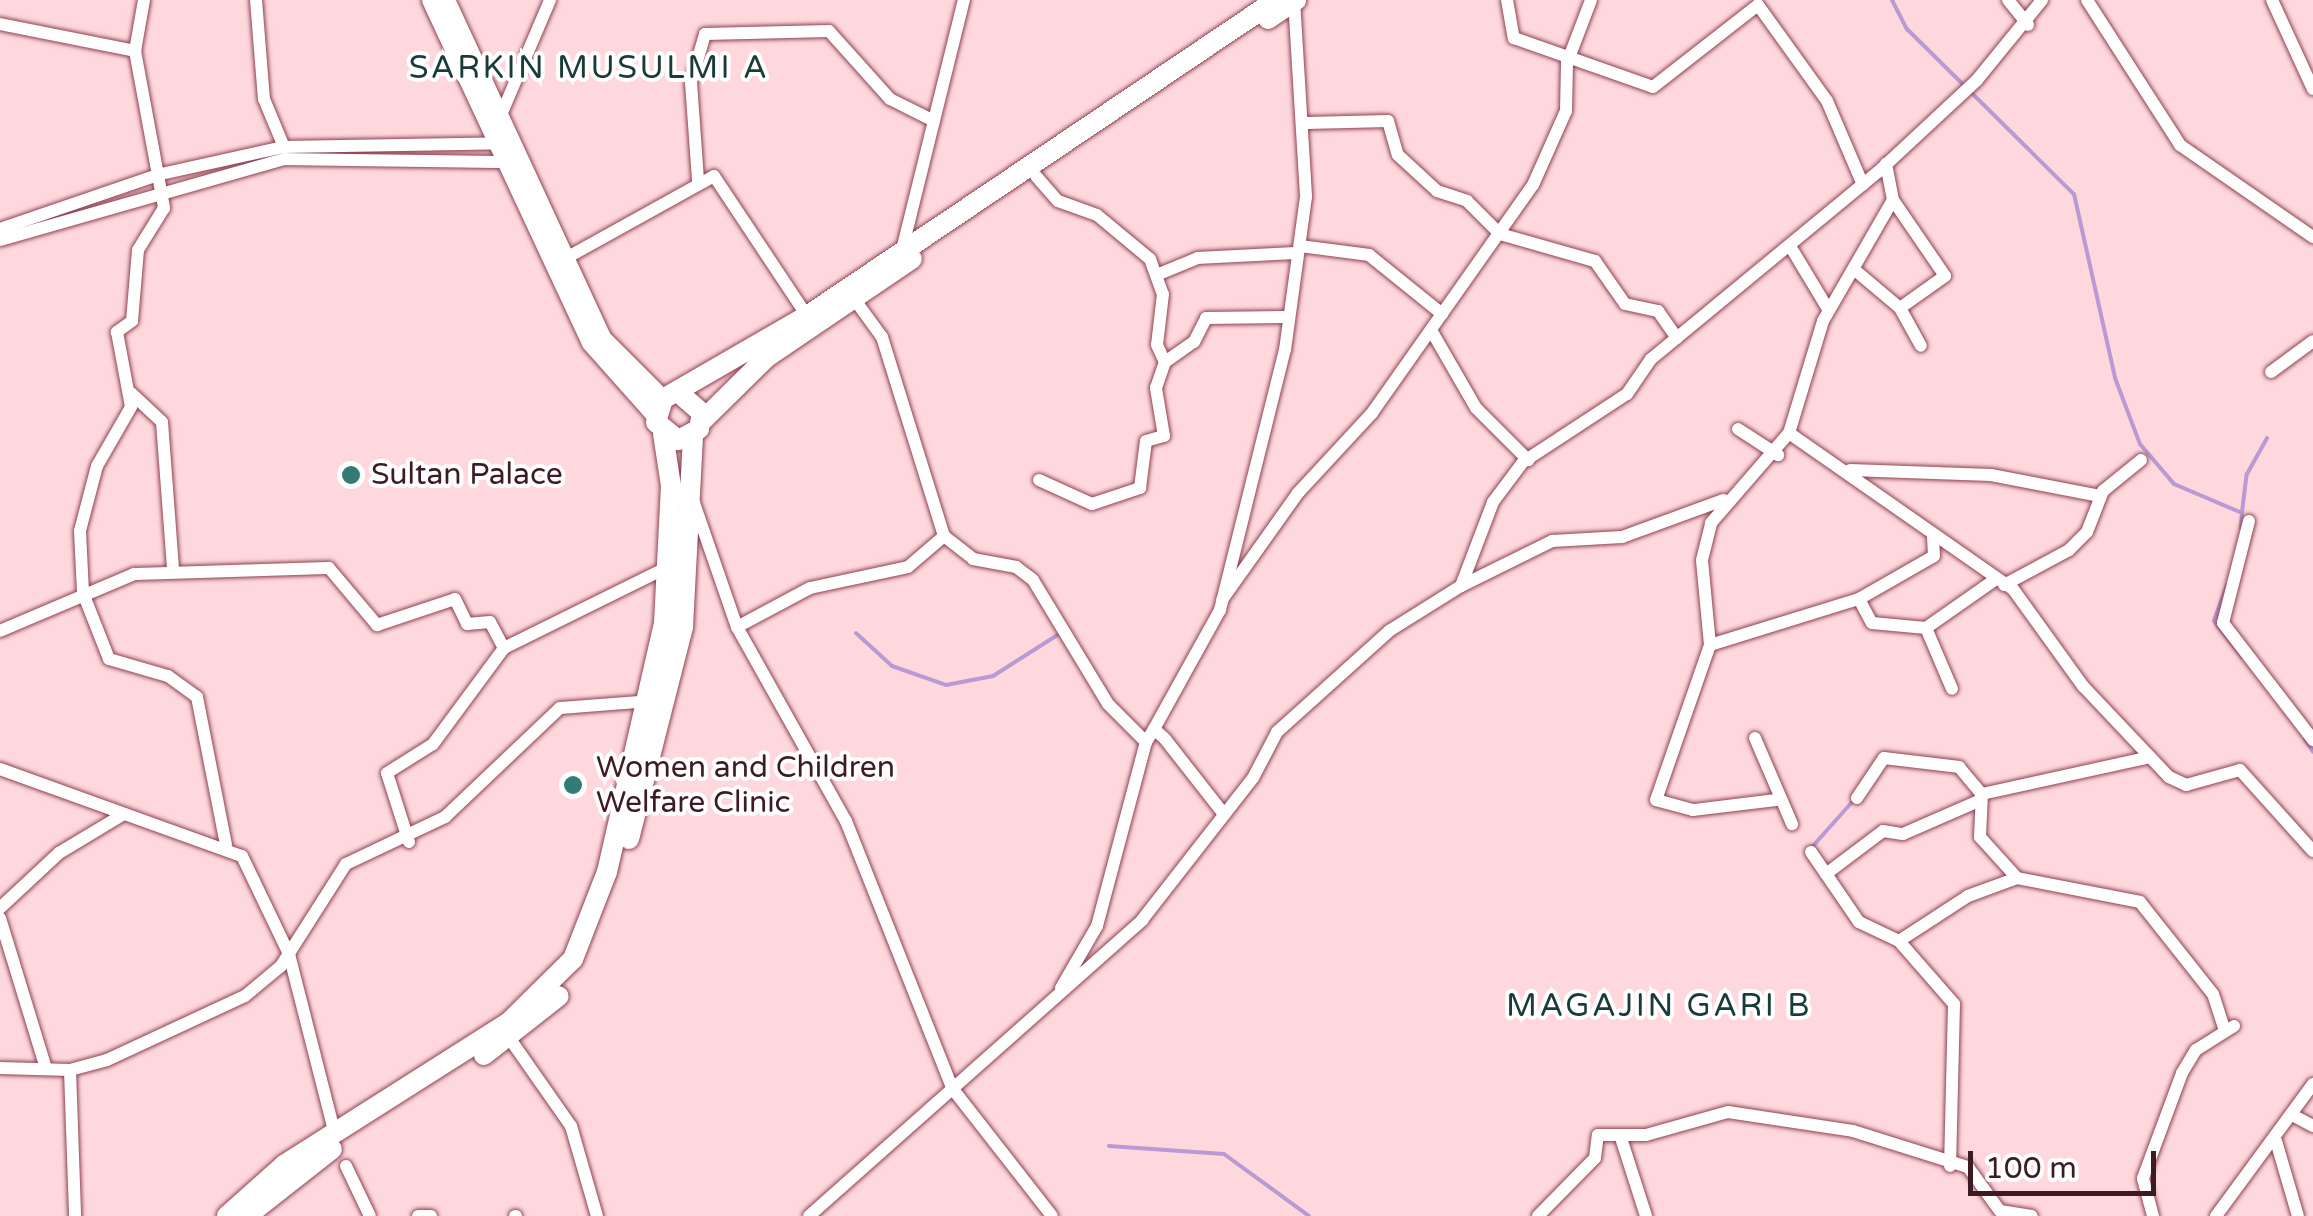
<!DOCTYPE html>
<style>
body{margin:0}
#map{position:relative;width:2313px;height:1216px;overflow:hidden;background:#fed8dd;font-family:"Varela Round",sans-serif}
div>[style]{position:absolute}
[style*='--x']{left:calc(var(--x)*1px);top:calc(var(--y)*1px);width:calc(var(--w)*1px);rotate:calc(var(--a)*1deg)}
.stream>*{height:4px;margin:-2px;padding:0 2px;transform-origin:2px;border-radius:2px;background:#b99ad3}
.roads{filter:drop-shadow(0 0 2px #8f4151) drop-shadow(0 0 2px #8f4151)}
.minor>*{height:12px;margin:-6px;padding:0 6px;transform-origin:6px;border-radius:6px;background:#fff}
.major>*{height:18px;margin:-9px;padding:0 9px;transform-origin:9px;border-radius:9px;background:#fff}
.highway>*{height:20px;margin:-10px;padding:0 10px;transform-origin:10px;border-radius:10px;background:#fff}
.dots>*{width:28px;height:28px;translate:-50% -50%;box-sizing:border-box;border:5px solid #fff;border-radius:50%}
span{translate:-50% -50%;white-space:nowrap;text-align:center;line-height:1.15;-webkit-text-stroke:8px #fff;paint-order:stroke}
.poi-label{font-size:30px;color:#3d1b22}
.left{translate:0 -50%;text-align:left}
.neighbourhood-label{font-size:32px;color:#193b39;letter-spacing:2.5px}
.scale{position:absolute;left:1968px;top:1151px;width:188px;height:45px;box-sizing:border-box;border:5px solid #3d1b22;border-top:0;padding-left:12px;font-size:30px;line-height:35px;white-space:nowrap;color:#3d1b22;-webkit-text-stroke:8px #fff;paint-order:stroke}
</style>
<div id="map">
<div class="stream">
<div style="--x:1892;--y:0;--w:33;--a:63"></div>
<div style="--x:1907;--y:29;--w:235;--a:44.7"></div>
<div style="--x:2074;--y:194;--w:189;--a:77.4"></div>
<div style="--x:2115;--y:378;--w:71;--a:69.3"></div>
<div style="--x:2140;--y:444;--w:52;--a:49.6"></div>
<div style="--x:2174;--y:484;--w:74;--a:23.1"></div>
<div style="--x:2242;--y:513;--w:15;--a:94"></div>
<div style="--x:2242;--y:512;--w:38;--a:-83"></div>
<div style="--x:2247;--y:474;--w:41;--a:-60.9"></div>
<div style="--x:2227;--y:585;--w:38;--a:110"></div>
<div style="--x:2214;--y:621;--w:46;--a:52.1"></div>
<div style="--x:856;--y:633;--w:49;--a:42.5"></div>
<div style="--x:892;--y:666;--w:57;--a:19.4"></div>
<div style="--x:946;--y:685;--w:48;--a:-10.8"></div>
<div style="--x:993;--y:676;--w:82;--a:-32.5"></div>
<div style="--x:2305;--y:739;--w:15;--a:58"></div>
<div style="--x:1812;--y:847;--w:62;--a:-48.3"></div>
<div style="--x:1109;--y:1146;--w:115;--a:4"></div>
<div style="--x:1224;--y:1154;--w:105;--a:36.1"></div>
</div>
<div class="roads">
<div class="minor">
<div style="--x:144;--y:0;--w:52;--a:100"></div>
<div style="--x:135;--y:51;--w:160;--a:79.5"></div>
<div style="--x:164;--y:208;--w:49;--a:121.8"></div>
<div style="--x:138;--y:250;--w:71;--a:94.8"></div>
<div style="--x:132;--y:321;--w:19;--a:144"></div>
<div style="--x:117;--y:332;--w:76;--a:79.4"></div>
<div style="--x:131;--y:407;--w:68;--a:120"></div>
<div style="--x:97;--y:466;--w:67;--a:104.7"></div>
<div style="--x:80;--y:531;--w:62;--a:87.2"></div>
<div style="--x:83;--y:593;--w:71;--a:68.5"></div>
<div style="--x:109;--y:659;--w:61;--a:16.1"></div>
<div style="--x:168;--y:676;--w:36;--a:36"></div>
<div style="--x:197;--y:697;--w:151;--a:78.9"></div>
<div style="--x:256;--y:0;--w:99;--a:85.4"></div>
<div style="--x:264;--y:99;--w:52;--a:67.4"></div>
<div style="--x:1507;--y:0;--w:39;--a:80"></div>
<div style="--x:1514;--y:38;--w:147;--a:19.4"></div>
<div style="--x:1653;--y:87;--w:133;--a:-38"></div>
<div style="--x:1758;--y:5;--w:118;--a:54.3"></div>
<div style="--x:1827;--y:101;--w:91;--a:66.8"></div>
<div style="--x:2008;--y:0;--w:32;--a:51"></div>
<div style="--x:2087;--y:0;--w:172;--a:57.3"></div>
<div style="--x:2180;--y:145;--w:162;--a:34.7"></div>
<div style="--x:2272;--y:0;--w:98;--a:65.3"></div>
<div style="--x:0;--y:24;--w:138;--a:11.3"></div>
<div style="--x:501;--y:115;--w:125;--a:-66.9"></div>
<div style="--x:1307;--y:123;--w:81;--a:-1.4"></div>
<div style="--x:1388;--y:121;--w:35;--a:74"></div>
<div style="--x:1398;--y:155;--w:53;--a:42.7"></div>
<div style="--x:1437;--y:191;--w:32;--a:18"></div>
<div style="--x:1467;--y:201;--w:47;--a:45"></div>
<div style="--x:1500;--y:234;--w:99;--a:15.9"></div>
<div style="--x:1595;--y:261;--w:52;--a:55.1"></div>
<div style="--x:1625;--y:304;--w:34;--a:12"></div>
<div style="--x:1658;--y:311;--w:33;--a:55"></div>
<div style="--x:1036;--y:176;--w:33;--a:49"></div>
<div style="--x:1058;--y:201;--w:41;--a:19.7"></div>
<div style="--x:1097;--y:215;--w:69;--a:39.7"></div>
<div style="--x:1150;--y:259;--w:37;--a:70"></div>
<div style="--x:1163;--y:294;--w:51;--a:96.7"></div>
<div style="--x:1157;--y:345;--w:19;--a:65"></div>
<div style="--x:698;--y:180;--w:98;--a:-94.1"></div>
<div style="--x:691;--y:82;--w:50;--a:-73.7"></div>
<div style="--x:705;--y:34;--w:124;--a:-1.4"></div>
<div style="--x:829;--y:31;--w:91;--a:48.1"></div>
<div style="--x:890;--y:99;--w:49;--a:26.6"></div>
<div style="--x:1893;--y:200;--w:92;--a:55.6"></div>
<div style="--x:1945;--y:276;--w:55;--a:144.6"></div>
<div style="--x:0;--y:229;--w:170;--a:-18.9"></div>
<div style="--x:161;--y:174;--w:126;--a:-12.4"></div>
<div style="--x:284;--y:147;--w:220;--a:-1"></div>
<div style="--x:0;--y:240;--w:296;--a:-15.9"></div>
<div style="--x:285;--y:159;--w:225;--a:0.8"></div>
<div style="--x:1300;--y:246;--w:70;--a:7.4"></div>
<div style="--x:1369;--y:255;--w:94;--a:38.9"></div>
<div style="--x:1790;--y:246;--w:74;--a:58.9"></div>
<div style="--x:902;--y:250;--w:258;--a:-76.1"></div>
<div style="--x:568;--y:257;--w:167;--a:-29"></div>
<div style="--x:714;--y:176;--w:168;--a:56.4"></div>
<div style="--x:1856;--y:271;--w:57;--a:40.1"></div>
<div style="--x:1900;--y:308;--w:43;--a:61.1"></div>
<div style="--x:1159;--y:274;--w:42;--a:-22.3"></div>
<div style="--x:1198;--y:258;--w:96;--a:-3"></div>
<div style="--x:855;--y:300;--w:46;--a:53.9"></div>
<div style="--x:882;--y:337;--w:208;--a:72.7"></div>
<div style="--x:944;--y:536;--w:37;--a:38"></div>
<div style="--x:973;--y:559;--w:44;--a:10.5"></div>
<div style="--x:1016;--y:567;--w:21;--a:37"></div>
<div style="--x:1033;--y:580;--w:145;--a:58.8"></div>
<div style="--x:1108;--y:704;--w:54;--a:45"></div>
<div style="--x:1146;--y:742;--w:15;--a:-58"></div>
<div style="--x:1154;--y:729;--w:15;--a:42"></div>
<div style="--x:1165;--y:739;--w:94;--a:51.9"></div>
<div style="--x:1431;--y:330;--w:90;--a:60"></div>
<div style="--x:1476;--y:408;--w:74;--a:45"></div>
<div style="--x:2271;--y:372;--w:52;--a:-36.4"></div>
<div style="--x:131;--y:393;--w:42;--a:43.1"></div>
<div style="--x:162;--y:422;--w:146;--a:85.7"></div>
<div style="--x:1738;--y:429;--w:48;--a:33"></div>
<div style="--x:1789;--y:433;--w:273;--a:34.9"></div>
<div style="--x:2013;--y:589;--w:120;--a:54.2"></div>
<div style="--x:2083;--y:686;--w:125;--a:46.6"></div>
<div style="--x:2169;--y:777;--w:19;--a:25"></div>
<div style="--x:2186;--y:785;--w:56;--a:-15.5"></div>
<div style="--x:2240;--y:770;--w:109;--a:48"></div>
<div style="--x:1850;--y:470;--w:141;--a:2"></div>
<div style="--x:1991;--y:475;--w:111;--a:10.9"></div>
<div style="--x:1039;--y:480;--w:58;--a:24.4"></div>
<div style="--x:1092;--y:504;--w:51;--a:-18.4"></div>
<div style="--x:1140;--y:488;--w:47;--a:-82.7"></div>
<div style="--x:1146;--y:441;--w:19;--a:-16"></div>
<div style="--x:1164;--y:436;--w:49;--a:-99.5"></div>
<div style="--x:1156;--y:388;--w:28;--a:-71"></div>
<div style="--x:1165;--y:362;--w:35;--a:-35"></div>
<div style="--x:1194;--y:342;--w:27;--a:-63"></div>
<div style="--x:1206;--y:318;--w:79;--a:-0.7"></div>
<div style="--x:694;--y:503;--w:131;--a:70.9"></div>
<div style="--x:737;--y:627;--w:223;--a:60.7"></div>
<div style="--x:846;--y:821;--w:287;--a:68.3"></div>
<div style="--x:952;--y:1088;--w:162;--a:52"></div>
<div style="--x:2249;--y:521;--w:105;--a:104.3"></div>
<div style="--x:2223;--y:623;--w:148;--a:52.4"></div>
<div style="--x:2004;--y:585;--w:74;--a:-28.3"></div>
<div style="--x:2069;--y:550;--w:25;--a:-45"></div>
<div style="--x:2087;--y:532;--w:44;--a:-68.7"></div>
<div style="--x:2103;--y:491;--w:49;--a:-39.2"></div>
<div style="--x:1461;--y:586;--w:102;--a:-26.3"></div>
<div style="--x:1552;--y:541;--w:70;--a:-3.3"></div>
<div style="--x:1622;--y:537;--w:108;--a:-20.1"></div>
<div style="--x:1859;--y:599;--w:27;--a:62"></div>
<div style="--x:1872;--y:623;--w:54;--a:5.3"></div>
<div style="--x:1926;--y:628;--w:85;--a:-35"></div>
<div style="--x:1222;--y:600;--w:131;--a:-54.6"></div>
<div style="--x:1298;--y:493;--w:109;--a:-47.2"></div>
<div style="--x:1372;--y:413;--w:279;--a:-54.8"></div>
<div style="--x:1533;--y:185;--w:81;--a:-66"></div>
<div style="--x:1566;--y:111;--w:48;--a:-88.8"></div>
<div style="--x:1567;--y:63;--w:67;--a:-69.1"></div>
<div style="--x:737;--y:627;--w:83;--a:-28.1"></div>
<div style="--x:810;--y:588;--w:100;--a:-12.1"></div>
<div style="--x:908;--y:567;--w:48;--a:-40.7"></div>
<div style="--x:1926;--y:628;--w:66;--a:66.9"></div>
<div style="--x:0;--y:631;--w:146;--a:-23"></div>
<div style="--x:134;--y:574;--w:195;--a:-1.8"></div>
<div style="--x:329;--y:568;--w:75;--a:49.9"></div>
<div style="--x:377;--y:625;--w:82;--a:-18.4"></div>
<div style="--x:455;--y:599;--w:28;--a:64"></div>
<div style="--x:467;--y:624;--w:23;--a:-5"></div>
<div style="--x:490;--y:622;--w:30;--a:62"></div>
<div style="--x:1710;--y:645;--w:156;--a:-17.2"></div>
<div style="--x:1859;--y:599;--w:86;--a:-29.8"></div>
<div style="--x:1934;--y:556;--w:21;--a:-93"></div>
<div style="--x:1154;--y:729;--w:136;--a:-61"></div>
<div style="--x:1220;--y:610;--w:268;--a:-76"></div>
<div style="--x:1285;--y:350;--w:155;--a:-82.2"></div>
<div style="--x:1306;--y:196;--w:195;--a:-93.5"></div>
<div style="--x:1755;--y:738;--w:94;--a:66.7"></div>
<div style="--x:0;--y:769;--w:257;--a:19.8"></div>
<div style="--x:242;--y:856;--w:109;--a:64.4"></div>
<div style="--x:289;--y:954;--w:186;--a:75.7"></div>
<div style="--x:1982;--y:794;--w:43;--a:92.7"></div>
<div style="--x:1980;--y:837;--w:55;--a:47.9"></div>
<div style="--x:2017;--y:878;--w:125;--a:11"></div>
<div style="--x:2140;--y:902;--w:117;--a:51.6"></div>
<div style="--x:2213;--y:994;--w:36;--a:72"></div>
<div style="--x:1857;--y:798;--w:48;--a:-56"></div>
<div style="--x:1884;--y:758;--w:76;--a:6.8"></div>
<div style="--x:1959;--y:767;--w:35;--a:50"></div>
<div style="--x:1982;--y:794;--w:172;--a:-12.4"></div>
<div style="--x:1776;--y:800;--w:84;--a:173.1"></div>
<div style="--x:1693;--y:810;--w:38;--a:-165"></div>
<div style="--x:1656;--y:800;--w:164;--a:-70.8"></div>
<div style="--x:1710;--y:645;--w:85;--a:-95.4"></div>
<div style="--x:1702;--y:560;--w:38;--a:-76"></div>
<div style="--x:1711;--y:523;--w:119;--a:-49.1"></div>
<div style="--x:1789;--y:433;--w:117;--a:-73.1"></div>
<div style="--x:1823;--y:321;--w:140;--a:-60"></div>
<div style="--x:1893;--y:200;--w:37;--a:-101"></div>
<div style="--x:409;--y:842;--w:72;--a:-107.7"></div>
<div style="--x:387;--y:773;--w:54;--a:-32.2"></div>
<div style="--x:433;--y:744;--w:119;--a:-53.5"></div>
<div style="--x:504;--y:648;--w:185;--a:-26.3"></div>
<div style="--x:1811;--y:852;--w:85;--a:55.6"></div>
<div style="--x:1859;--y:922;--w:44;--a:25.4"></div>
<div style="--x:1899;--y:941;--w:84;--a:48.9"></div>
<div style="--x:1954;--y:1004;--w:162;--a:91.4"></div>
<div style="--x:1826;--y:874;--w:71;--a:-37"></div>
<div style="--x:1883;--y:831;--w:20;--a:9"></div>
<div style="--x:1903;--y:834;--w:85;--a:-23.6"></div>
<div style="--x:0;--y:908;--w:81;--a:-43"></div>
<div style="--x:59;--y:853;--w:74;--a:-31.1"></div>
<div style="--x:0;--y:918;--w:154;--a:73"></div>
<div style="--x:1899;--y:941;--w:82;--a:-33.1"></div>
<div style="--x:1968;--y:896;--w:52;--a:-20.2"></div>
<div style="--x:1061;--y:988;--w:72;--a:-59.9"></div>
<div style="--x:1097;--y:926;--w:190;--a:-75.1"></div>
<div style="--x:510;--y:1039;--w:106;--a:55"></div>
<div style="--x:571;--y:1126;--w:94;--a:73.9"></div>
<div style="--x:0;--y:1068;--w:70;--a:1.6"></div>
<div style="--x:70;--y:1070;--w:38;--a:-15"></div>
<div style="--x:107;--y:1060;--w:152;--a:-24.9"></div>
<div style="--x:245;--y:996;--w:47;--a:-39.8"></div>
<div style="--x:281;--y:966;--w:121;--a:-57.5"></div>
<div style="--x:346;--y:864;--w:110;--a:-25.4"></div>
<div style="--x:445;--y:817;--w:158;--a:-43.5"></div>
<div style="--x:560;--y:708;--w:90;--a:-4.4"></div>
<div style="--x:70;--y:1070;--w:146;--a:88"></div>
<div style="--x:2296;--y:1117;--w:19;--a:28"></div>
<div style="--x:1621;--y:1138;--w:82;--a:72.2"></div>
<div style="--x:2276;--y:1141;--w:78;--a:73.7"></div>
<div style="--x:346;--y:1166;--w:55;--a:64.4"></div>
<div style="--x:418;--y:1216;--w:13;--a:0"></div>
<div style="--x:515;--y:1216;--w:1;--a:0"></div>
<div style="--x:809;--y:1216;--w:446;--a:-41.6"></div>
<div style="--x:1142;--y:920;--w:180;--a:-52"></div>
<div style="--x:1253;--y:778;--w:52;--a:-62.4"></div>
<div style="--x:1277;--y:732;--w:151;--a:-42"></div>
<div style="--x:1389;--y:631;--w:85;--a:-32"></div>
<div style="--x:1461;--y:586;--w:90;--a:-69.1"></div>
<div style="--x:1493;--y:502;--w:50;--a:-53.1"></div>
<div style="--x:1523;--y:462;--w:124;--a:-33.2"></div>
<div style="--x:1627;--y:394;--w:42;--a:-55.6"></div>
<div style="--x:1651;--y:359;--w:294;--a:-39.5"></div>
<div style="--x:1878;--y:172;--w:135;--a:-42.9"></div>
<div style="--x:1977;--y:80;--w:103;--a:-50.9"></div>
<div style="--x:1538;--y:1216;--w:81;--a:-45.5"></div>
<div style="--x:1595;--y:1158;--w:23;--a:-83"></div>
<div style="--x:1598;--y:1135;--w:48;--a:0"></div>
<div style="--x:1646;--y:1135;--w:85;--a:-15.7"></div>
<div style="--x:1728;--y:1112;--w:126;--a:8.6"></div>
<div style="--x:1853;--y:1131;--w:121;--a:17.4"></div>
<div style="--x:1968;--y:1167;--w:54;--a:54"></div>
<div style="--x:2000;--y:1211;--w:32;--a:9"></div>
<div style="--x:2153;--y:1216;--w:39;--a:-105"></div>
<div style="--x:2143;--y:1178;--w:112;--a:-69.6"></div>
<div style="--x:2182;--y:1073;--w:27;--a:-59"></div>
<div style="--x:2196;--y:1050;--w:45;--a:-32.3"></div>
<div style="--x:2216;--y:1216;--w:164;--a:-53.7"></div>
</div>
<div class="major">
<div style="--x:431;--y:0;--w:378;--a:65"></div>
<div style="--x:591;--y:343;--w:98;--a:48.3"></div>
<div style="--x:446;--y:0;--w:372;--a:65.2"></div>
<div style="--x:602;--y:338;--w:86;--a:45"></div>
</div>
<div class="highway">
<div style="--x:1268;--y:19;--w:34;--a:-34"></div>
<div style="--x:679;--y:393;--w:30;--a:41"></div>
<div style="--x:702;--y:413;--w:16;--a:101"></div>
<div style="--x:699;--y:429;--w:24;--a:152"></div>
<div style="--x:678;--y:440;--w:28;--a:-141"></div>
<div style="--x:656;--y:422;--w:24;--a:-73"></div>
<div style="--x:663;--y:399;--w:166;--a:-30"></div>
<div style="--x:807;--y:316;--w:566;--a:-33.97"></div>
<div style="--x:702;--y:421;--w:91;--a:-44.6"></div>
<div style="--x:767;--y:357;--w:175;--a:-34.1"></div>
<div style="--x:629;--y:839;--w:219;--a:-75.7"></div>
<div style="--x:683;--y:627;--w:192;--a:-87"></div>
<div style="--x:484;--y:1055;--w:95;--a:-38.2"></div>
<div style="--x:227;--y:1216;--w:76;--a:-41.8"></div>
<div style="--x:284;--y:1165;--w:265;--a:-32.4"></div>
<div style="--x:508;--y:1023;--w:91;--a:-44.6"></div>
<div style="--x:573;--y:959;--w:93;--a:-68.7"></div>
<div style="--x:607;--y:872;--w:255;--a:-77.1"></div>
<div style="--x:664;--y:623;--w:137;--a:-87.1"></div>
<div style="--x:671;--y:486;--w:53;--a:-98.7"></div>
<div style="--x:247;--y:1216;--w:108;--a:-38.2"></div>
</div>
</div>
<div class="dots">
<div style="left:351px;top:475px;background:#337b76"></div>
<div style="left:573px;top:785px;background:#337b76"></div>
</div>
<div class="poi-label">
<span class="left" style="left:371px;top:475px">Sultan Palace</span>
<span class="left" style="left:596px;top:785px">Women and Children<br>Welfare Clinic</span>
</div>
<div class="neighbourhood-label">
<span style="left:589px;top:68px">SARKIN MUSULMI A</span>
<span style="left:1659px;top:1006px">MAGAJIN GARI B</span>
</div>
<div class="scale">100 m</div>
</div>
